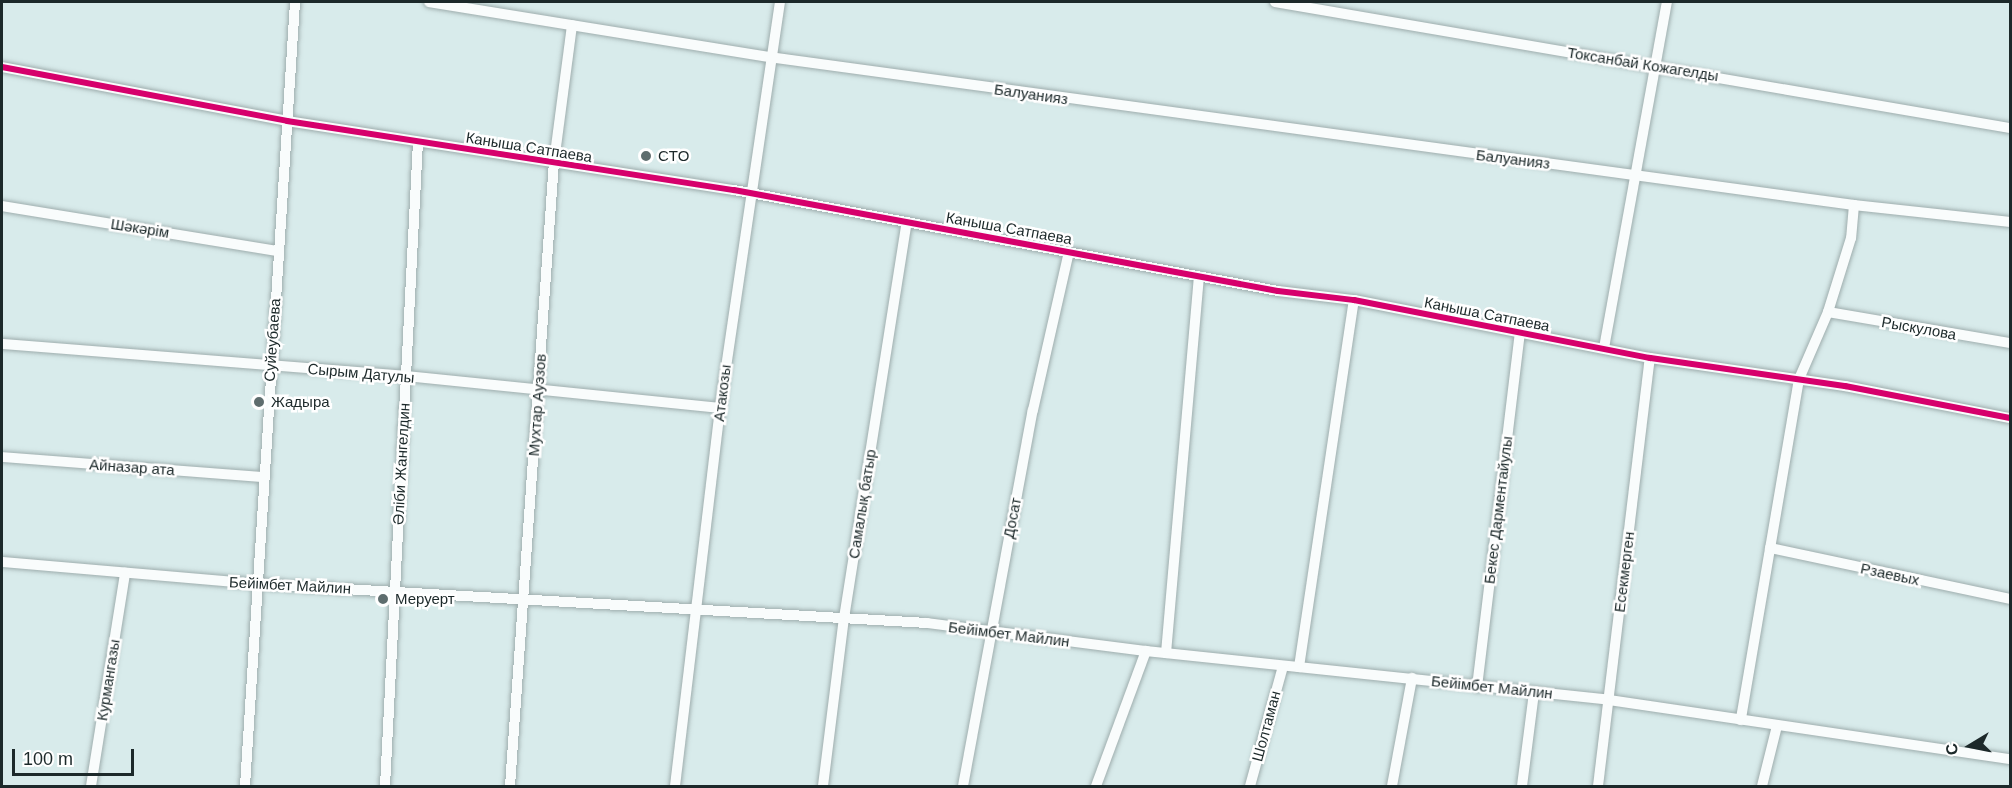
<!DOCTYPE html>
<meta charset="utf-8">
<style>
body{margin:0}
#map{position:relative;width:2012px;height:788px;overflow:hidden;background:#d8ebeb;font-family:Helvetica,sans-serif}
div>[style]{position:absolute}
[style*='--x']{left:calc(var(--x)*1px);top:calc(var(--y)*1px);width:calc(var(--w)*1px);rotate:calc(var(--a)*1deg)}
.roads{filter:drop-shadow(0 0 2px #9eadad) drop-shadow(0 0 2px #9eadad)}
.minor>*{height:10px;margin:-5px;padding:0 5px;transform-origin:5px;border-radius:5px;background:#f9fcfc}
.cycleway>*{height:6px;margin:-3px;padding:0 3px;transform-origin:3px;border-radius:3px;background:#d6006c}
.dots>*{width:16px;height:16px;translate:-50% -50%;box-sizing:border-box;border:3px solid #fff;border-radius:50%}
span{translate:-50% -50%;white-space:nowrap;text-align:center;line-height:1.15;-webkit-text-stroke:5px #fff;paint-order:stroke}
.street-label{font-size:15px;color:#1c292a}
.poi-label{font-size:15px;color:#1c292a}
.left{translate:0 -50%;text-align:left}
.frame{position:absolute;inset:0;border:3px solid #1c292a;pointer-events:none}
.north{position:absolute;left:1940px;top:716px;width:60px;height:60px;-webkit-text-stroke:4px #fff;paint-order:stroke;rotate:260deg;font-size:16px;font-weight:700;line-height:24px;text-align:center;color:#1c292a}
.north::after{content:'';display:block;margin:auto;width:21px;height:27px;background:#1c292a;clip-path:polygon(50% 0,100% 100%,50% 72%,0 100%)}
.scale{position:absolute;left:12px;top:749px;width:122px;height:27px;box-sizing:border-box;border:3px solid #1c292a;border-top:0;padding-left:8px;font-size:18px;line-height:21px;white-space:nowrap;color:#1c292a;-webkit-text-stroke:4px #fff;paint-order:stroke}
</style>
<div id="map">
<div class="roads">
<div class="minor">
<div style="--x:429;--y:2;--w:344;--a:9.2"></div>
<div style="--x:769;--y:57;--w:1095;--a:7.77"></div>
<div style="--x:1854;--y:205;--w:33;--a:95"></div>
<div style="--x:1851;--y:238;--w:77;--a:107.3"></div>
<div style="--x:1828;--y:312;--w:73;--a:113.4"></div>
<div style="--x:1799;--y:379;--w:346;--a:99.7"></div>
<div style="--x:1275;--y:2;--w:746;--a:9.73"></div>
<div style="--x:2;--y:67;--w:290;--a:10.7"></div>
<div style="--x:287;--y:121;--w:452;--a:8.8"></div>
<div style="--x:734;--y:190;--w:553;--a:10.52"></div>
<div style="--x:1278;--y:291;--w:77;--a:6.8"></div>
<div style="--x:1354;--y:300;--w:302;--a:11.1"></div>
<div style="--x:1650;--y:358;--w:197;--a:8.2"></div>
<div style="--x:1845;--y:386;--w:168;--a:11"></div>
<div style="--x:1854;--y:205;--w:157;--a:6.2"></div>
<div style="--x:2;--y:206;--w:280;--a:9.3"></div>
<div style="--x:1828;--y:312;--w:185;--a:9.7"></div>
<div style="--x:2;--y:344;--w:405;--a:4.5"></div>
<div style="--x:406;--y:376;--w:316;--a:5.8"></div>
<div style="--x:1604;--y:348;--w:352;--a:-79.7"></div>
<div style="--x:2;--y:457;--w:262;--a:4.4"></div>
<div style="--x:1770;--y:548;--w:245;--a:12"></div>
<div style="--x:2;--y:562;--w:258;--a:4.9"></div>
<div style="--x:259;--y:584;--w:669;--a:3.34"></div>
<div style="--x:927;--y:623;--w:221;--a:7.3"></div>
<div style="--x:1146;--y:651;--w:466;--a:6"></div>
<div style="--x:1609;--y:700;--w:405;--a:8.4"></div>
<div style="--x:1166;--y:653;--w:378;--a:-85"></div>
<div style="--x:1299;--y:667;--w:371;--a:-81.5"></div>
<div style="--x:1477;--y:687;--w:357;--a:-83.1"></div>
<div style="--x:91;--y:786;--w:216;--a:-80.9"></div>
<div style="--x:245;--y:786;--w:786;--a:-86.35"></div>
<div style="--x:385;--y:786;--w:645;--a:-87.07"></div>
<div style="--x:510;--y:786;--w:626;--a:-85.97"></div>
<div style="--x:554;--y:162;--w:138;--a:-82.5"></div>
<div style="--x:675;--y:786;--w:381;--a:-83.2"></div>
<div style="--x:720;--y:408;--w:410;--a:-81.6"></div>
<div style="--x:823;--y:786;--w:169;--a:-82.9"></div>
<div style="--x:844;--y:618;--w:401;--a:-81"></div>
<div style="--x:963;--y:786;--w:382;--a:-79.5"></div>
<div style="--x:1033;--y:410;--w:162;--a:-77.2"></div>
<div style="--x:1096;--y:786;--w:144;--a:-69.7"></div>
<div style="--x:1250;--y:786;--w:124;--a:-74.6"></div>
<div style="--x:1392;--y:786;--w:110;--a:-79.5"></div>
<div style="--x:1522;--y:786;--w:95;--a:-82.7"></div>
<div style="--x:1598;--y:786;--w:431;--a:-83.1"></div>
<div style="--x:1762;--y:786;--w:62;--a:-76"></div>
</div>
</div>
<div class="cycleway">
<div style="--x:2;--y:67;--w:290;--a:10.7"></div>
<div style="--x:287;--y:121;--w:452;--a:8.8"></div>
<div style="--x:734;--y:190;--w:553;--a:10.52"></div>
<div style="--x:1278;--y:291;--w:77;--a:6.8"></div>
<div style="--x:1354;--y:300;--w:302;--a:11.1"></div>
<div style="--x:1650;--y:358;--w:197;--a:8.2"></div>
<div style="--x:1845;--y:386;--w:168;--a:11"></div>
</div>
<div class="dots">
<div style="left:646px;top:156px;background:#5e6d6e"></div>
<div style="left:259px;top:402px;background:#5e6d6e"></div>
<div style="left:383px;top:599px;background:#5e6d6e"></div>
</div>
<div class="street-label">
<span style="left:1643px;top:64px;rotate:9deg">Токсанбай Кожагелды</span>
<span style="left:1031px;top:94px;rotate:8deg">Балуанияз</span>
<span style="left:529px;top:147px;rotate:9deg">Каныша Сатпаева</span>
<span style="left:1513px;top:159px;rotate:7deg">Балуанияз</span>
<span style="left:140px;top:228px;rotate:9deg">Шәкәрім</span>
<span style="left:1009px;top:228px;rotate:10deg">Каныша Сатпаева</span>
<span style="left:1487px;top:314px;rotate:11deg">Каныша Сатпаева</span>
<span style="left:1919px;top:328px;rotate:10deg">Рыскулова</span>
<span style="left:272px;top:340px;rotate:-86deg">Суйеубаева</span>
<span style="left:361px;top:373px;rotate:5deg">Сырым Датулы</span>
<span style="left:722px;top:393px;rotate:-83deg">Атакозы</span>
<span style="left:537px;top:405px;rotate:-86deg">Мухтар Ауэзов</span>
<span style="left:401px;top:464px;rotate:-87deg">Әліби Жангелдин</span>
<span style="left:132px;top:467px;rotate:4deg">Айназар ата</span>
<span style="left:862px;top:504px;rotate:-81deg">Самалық батыр</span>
<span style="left:1498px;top:510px;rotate:-83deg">Бекес Дарментайулы</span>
<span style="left:1012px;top:518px;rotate:-79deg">Досат</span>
<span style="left:1624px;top:572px;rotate:-83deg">Eсекмерген</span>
<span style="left:1890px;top:574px;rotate:12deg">Рзаевых</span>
<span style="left:290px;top:585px;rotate:3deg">Бейімбет Майлин</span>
<span style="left:1009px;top:634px;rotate:7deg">Бейімбет Майлин</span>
<span style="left:108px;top:680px;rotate:-81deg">Курмангазы</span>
<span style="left:1492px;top:687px;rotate:6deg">Бейімбет Майлин</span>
<span style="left:1266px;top:726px;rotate:-75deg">Шолтаман</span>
</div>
<div class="poi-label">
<span class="left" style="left:658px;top:156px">CTO</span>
<span class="left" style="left:271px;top:402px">Жадыра</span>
<span class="left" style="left:395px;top:599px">Меруерт</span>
</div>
<div class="frame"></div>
<div class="north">С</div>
<div class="scale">100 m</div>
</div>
